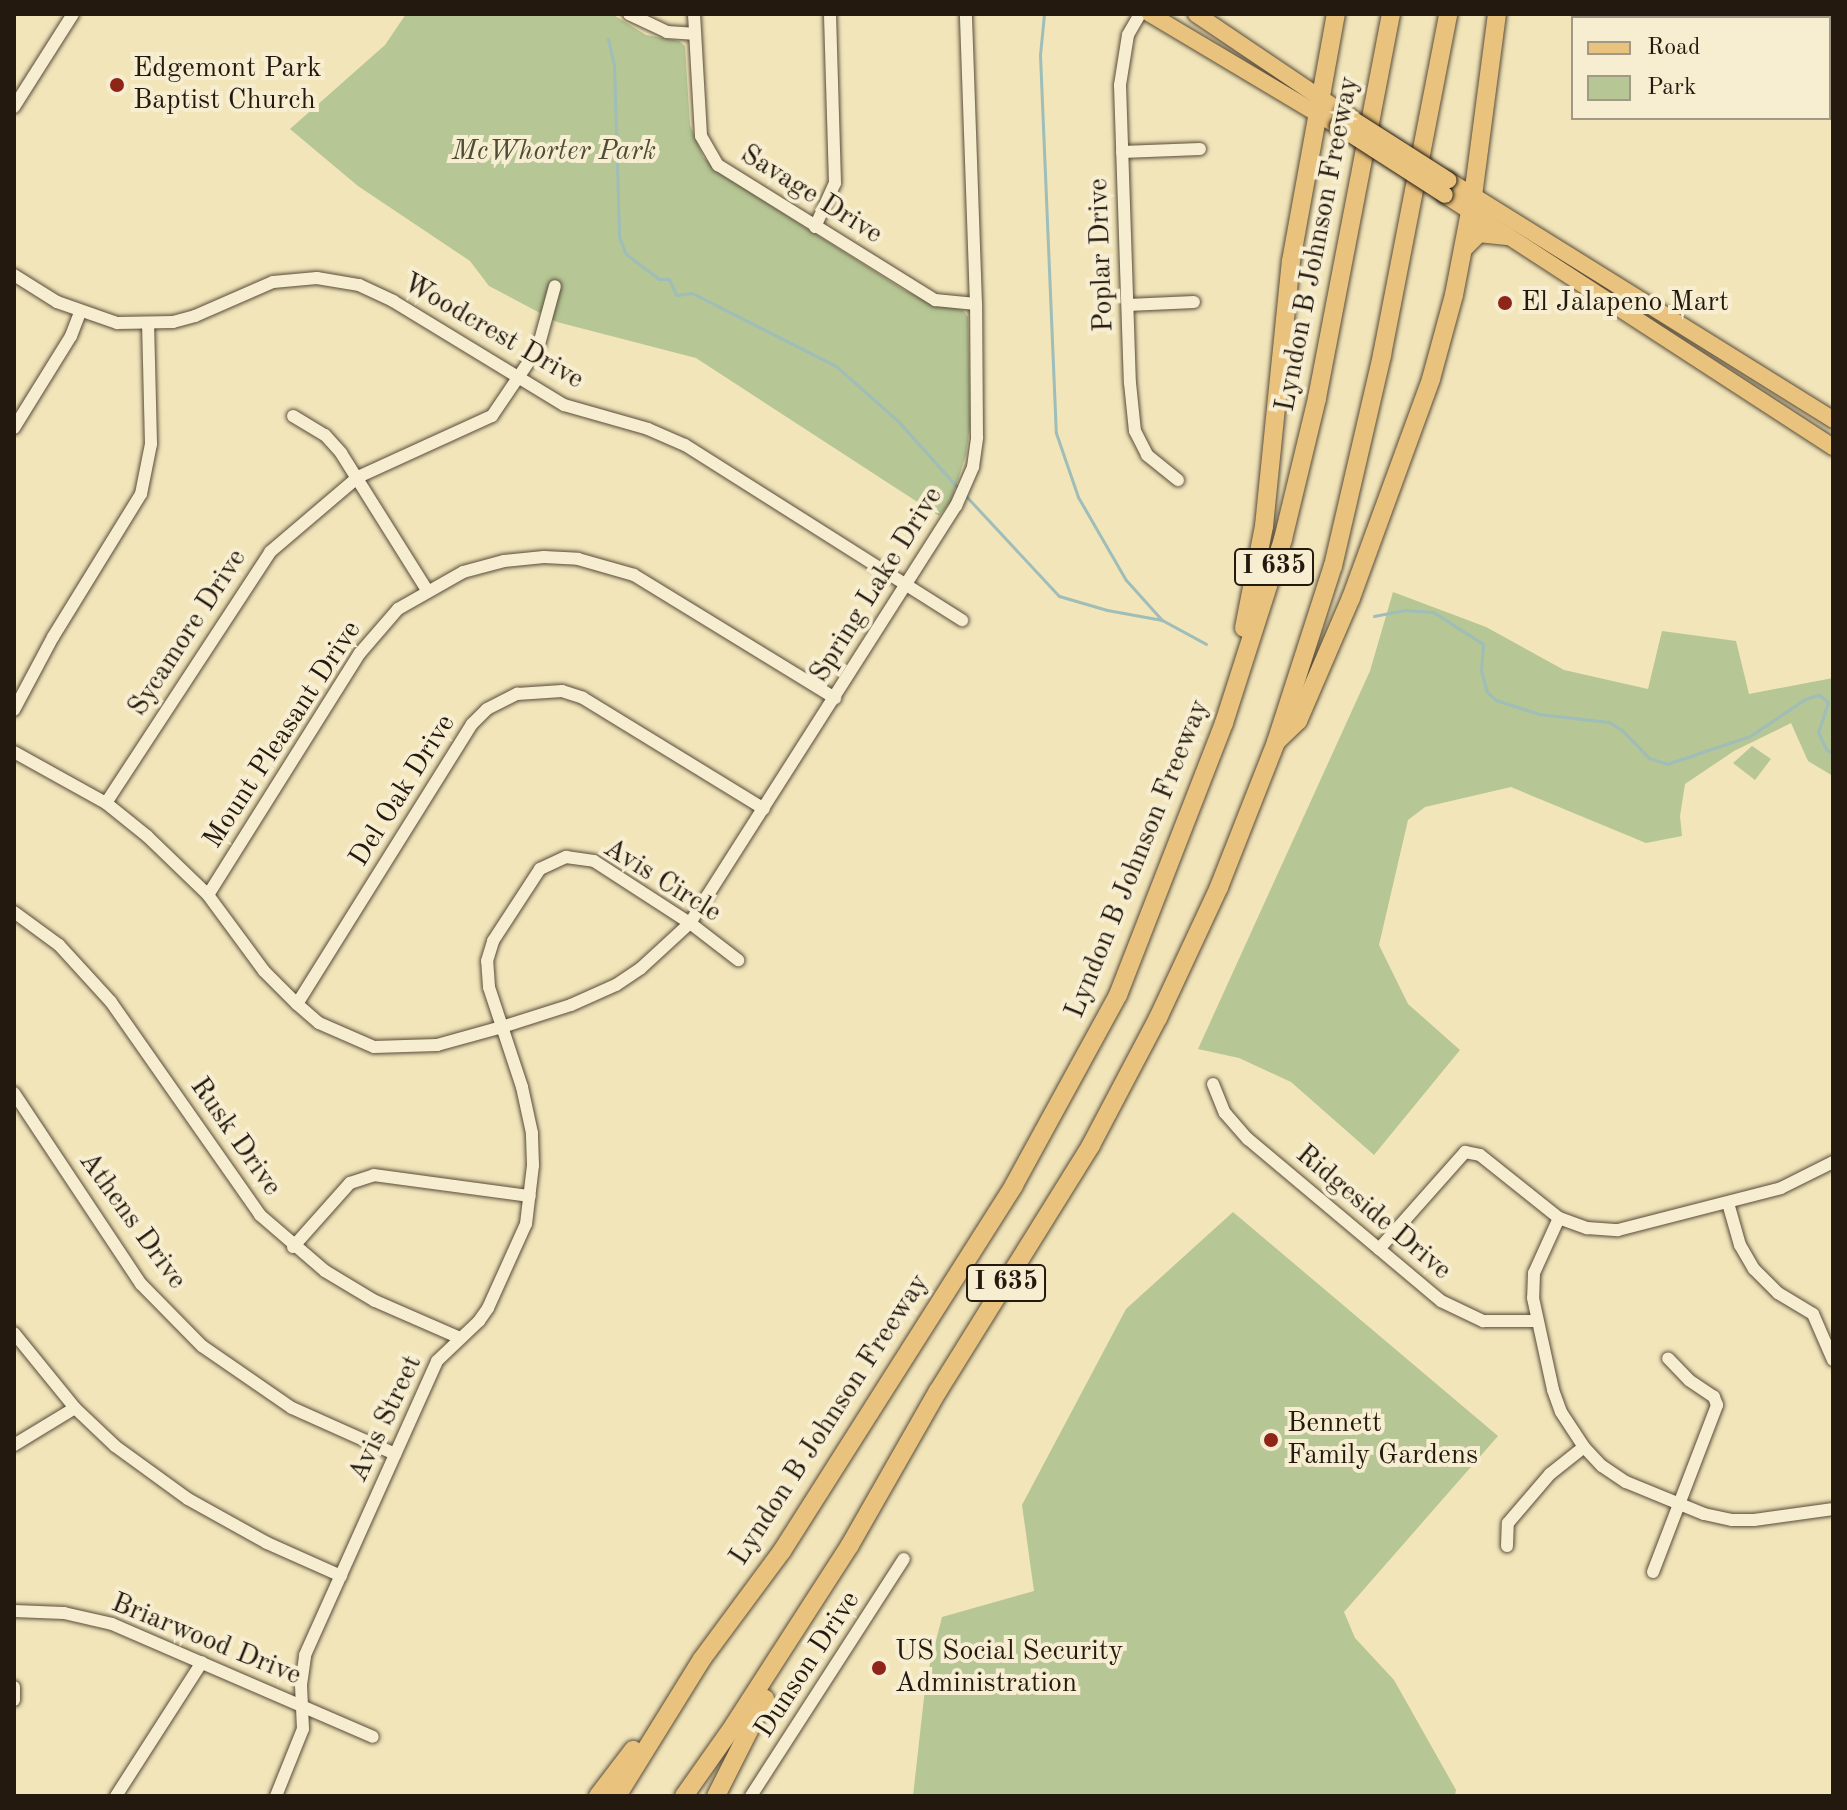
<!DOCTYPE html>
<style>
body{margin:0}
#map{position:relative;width:1847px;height:1810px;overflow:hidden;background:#f2e5ba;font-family:"Old Standard TT",serif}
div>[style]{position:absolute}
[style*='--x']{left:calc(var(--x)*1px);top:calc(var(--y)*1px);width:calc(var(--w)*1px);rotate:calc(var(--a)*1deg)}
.green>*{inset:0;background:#b6c694}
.stream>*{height:3px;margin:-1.5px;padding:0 1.5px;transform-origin:1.5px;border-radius:1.5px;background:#9fbdb9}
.roads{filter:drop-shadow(0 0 2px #574c3a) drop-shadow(0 0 2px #574c3a)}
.minor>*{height:12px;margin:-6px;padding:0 6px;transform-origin:6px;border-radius:6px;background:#f7eed2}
.major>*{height:16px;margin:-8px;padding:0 8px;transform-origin:8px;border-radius:8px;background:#e9c27d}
.highway>*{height:18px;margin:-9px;padding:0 9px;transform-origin:9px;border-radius:9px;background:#e9c27d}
.bridges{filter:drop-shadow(0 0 2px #23190f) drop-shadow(0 0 2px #23190f)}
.major-bridge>*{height:16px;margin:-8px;padding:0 8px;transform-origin:8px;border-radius:8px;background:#e9c27d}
.dots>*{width:22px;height:22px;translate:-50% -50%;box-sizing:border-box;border:4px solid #f7eed2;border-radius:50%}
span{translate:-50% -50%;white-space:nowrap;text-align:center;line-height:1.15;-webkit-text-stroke:8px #f7eed2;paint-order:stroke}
.shield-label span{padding:2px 6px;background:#f7eed2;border:2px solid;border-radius:6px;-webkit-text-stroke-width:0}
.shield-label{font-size:26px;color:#23190f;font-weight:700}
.poi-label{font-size:28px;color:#23190f}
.left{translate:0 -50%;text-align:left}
.park-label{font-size:28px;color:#4f4d37;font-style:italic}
.street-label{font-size:28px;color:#23190f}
.frame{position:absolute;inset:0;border:16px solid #23190f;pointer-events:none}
.legend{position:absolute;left:1571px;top:16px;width:260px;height:104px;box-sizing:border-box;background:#f7eed2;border:2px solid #a29984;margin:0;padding:10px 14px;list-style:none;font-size:24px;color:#23190f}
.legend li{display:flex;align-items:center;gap:16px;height:40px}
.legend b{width:40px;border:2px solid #a29984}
</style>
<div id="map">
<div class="green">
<div style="clip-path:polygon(406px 14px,612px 14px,646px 35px,679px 41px,685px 46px,690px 125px,703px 157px,721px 174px,902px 289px,930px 303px,963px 310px,968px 317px,970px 425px,966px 455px,951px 501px,939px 516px,696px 358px,557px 322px,489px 286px,470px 261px,358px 186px,290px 129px,385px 45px)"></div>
<div style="clip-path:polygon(1393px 592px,1486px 627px,1564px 670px,1648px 689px,1662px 631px,1736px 641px,1749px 694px,1833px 678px,1833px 776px,1808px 761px,1791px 723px,1734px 751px,1685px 784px,1680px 816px,1682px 836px,1646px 843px,1511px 787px,1425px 807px,1408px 820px,1379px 945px,1408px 1004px,1460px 1050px,1374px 1155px,1291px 1082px,1239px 1058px,1198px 1049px,1370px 671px)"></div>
<div style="clip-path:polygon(1752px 746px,1771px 759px,1755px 780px,1733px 763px)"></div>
<div style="clip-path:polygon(1233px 1212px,1498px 1436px,1344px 1612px,1355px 1638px,1394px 1680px,1456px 1790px,1455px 1796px,913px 1796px,926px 1680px,942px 1617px,1034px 1591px,1022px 1505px,1126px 1309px)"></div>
</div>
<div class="stream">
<div style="--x:1044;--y:14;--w:41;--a:95.6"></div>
<div style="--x:1040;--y:55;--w:378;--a:87.6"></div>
<div style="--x:1056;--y:433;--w:68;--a:71"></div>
<div style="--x:1078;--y:497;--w:96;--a:60"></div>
<div style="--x:1126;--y:580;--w:54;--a:48"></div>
<div style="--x:1162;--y:620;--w:50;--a:28.6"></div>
<div style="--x:608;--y:39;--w:26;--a:77"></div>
<div style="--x:614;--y:64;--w:173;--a:88.3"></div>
<div style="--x:619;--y:237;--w:18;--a:68"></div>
<div style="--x:626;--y:254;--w:41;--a:37.1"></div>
<div style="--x:659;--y:279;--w:10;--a:0"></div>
<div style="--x:669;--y:279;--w:17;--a:66"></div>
<div style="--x:676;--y:295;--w:16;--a:-7"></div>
<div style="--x:692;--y:293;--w:161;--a:26.9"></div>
<div style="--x:836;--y:366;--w:83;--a:41.6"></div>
<div style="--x:898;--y:421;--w:93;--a:48.1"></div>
<div style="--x:965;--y:495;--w:138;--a:47.1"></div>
<div style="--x:1059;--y:596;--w:50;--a:16.3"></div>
<div style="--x:1107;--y:610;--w:56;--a:10.3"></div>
<div style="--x:1374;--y:616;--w:32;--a:-11"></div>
<div style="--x:1405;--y:610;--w:28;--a:4"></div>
<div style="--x:1433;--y:612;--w:59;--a:32.6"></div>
<div style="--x:1483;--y:644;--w:26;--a:94"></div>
<div style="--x:1481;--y:670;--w:23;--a:75"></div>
<div style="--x:1487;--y:692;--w:12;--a:42"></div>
<div style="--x:1496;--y:700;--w:45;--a:18"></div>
<div style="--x:1539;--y:714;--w:70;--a:6.5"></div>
<div style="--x:1609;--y:722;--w:15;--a:32"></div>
<div style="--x:1622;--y:730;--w:39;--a:46"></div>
<div style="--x:1649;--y:758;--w:19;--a:18"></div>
<div style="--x:1667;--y:764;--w:88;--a:-18.6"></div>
<div style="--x:1750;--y:736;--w:66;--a:-33.9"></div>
<div style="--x:1805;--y:699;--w:15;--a:-16"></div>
<div style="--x:1819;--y:695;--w:11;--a:38"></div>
<div style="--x:1828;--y:702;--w:32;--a:108"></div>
<div style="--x:1818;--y:732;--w:19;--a:65"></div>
<div style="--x:1826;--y:749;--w:9;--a:36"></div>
</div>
<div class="roads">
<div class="minor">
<div style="--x:629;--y:14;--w:42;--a:25.3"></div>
<div style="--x:667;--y:32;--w:26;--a:4"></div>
<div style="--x:694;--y:14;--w:122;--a:86.7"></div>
<div style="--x:701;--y:136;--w:34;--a:60"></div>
<div style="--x:718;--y:165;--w:256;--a:31.9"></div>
<div style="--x:935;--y:300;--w:41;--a:5.6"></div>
<div style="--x:1140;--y:14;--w:24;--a:120"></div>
<div style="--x:1128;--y:35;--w:51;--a:99.1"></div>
<div style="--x:1120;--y:85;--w:298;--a:88.1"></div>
<div style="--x:1130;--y:383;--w:48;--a:84.1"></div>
<div style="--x:1135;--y:431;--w:27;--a:63"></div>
<div style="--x:1147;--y:455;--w:40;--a:39"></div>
<div style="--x:14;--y:107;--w:110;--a:-57.6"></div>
<div style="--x:1122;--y:152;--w:78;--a:-2.2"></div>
<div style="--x:815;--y:227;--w:48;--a:-65.6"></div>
<div style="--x:835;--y:183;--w:169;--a:-91.7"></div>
<div style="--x:14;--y:275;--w:51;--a:32.1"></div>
<div style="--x:57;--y:302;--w:64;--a:19.3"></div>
<div style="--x:117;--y:323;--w:56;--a:-1"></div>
<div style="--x:173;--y:322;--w:23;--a:-15"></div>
<div style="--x:195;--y:316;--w:85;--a:-23.6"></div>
<div style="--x:273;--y:282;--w:44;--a:-5.2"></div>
<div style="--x:317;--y:278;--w:43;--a:9.5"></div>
<div style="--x:359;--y:285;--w:38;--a:25"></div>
<div style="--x:393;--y:301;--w:200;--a:31.3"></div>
<div style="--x:564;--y:405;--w:87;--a:15.9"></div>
<div style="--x:648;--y:429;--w:40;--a:23.4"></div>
<div style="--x:685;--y:445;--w:328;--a:32.3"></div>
<div style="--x:1128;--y:305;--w:66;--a:-2.6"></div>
<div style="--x:293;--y:416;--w:37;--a:31"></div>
<div style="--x:325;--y:435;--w:24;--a:48"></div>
<div style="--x:341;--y:453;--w:162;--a:57.9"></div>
<div style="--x:14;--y:428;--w:108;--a:-58.2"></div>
<div style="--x:71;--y:336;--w:25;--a:-69"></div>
<div style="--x:14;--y:710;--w:83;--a:-61.9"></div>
<div style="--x:53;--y:637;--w:168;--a:-58.4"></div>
<div style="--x:141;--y:494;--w:51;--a:-78.7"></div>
<div style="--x:151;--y:444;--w:121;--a:-91.4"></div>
<div style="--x:14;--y:752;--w:105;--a:29"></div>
<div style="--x:106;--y:803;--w:53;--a:38.8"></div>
<div style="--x:147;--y:836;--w:85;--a:44"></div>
<div style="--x:208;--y:895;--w:94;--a:53.6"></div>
<div style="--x:264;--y:971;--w:47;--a:45"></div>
<div style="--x:297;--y:1004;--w:29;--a:41"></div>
<div style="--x:319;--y:1023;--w:60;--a:23.6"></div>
<div style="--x:374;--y:1047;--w:63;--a:-1.8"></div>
<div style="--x:437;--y:1045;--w:67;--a:-15.5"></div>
<div style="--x:502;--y:1027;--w:72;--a:-17.7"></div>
<div style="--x:571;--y:1005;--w:49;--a:-24"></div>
<div style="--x:616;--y:985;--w:30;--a:-34"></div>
<div style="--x:641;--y:968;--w:67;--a:-42.6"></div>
<div style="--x:690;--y:923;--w:495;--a:-57.5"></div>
<div style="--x:956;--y:506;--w:43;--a:-66.4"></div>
<div style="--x:973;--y:467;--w:30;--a:-82"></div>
<div style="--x:977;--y:437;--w:133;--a:-90.4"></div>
<div style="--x:976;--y:304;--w:290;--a:-92"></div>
<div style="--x:106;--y:803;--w:300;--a:-56.8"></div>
<div style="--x:270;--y:552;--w:116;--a:-40.4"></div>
<div style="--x:358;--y:477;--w:147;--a:-24.5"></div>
<div style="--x:492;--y:416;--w:82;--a:-55.9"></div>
<div style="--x:538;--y:348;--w:64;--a:-74.7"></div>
<div style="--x:208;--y:895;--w:286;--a:-57.9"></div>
<div style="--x:360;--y:653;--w:58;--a:-49.2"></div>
<div style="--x:398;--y:609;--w:75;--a:-29.6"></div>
<div style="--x:463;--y:572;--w:42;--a:-15"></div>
<div style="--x:504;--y:561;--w:40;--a:-5.7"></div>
<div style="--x:544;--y:557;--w:34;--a:3"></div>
<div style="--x:578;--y:559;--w:58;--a:15.9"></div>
<div style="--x:634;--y:575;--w:236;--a:31.5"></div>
<div style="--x:14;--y:912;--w:56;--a:36.3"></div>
<div style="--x:59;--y:945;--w:77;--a:47.6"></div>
<div style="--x:111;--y:1002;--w:260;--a:55"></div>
<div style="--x:260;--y:1215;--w:86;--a:40.7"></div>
<div style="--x:325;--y:1271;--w:58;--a:31"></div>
<div style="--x:375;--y:1301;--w:93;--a:23.5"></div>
<div style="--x:297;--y:1004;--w:330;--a:-58"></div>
<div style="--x:472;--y:724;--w:21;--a:-45"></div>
<div style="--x:487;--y:709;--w:34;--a:-27"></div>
<div style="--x:517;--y:694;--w:45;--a:-3.8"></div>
<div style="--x:562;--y:691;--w:22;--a:18"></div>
<div style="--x:583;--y:698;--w:212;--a:31.5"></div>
<div style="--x:1213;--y:1084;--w:31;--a:68"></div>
<div style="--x:1225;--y:1113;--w:35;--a:49"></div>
<div style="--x:1248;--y:1139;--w:252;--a:40"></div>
<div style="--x:1441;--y:1301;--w:47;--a:25.5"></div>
<div style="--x:1483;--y:1321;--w:54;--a:0"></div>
<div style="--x:14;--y:1093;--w:229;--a:56.4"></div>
<div style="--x:141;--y:1284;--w:87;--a:45.5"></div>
<div style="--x:202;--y:1346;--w:109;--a:34.6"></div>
<div style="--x:292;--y:1408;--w:113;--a:24.1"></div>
<div style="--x:1728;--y:1203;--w:44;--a:74.1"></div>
<div style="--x:1740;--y:1245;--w:28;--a:60"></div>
<div style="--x:1754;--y:1269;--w:34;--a:45"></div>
<div style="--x:1778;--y:1293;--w:41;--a:31"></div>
<div style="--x:1813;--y:1314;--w:50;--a:66.5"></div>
<div style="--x:1559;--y:1218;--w:60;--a:114.4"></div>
<div style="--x:1534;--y:1273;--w:25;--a:92"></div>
<div style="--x:1533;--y:1298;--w:94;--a:77.7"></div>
<div style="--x:1553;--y:1390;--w:23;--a:70"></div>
<div style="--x:1561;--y:1412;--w:42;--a:56.7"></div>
<div style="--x:1584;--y:1447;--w:26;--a:47"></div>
<div style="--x:1602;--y:1466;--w:29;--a:34"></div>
<div style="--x:1626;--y:1482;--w:84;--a:22.3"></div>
<div style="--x:1704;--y:1514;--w:29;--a:12"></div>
<div style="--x:1732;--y:1520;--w:22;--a:0"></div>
<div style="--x:1754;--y:1520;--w:80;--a:-7.9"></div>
<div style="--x:293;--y:1247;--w:86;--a:-48.3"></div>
<div style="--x:350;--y:1183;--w:25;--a:-18"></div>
<div style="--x:374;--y:1175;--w:157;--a:7.7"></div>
<div style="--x:1379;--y:1249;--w:130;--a:-48.4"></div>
<div style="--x:1465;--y:1152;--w:15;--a:11"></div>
<div style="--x:1480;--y:1155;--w:101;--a:38.6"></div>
<div style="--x:1559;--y:1218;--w:30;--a:20"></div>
<div style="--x:1587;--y:1228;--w:31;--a:4"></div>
<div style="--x:1618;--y:1230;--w:168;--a:-14.4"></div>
<div style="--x:1781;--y:1188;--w:58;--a:-26.6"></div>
<div style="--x:14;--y:1333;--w:97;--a:50.9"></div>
<div style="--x:75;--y:1408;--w:55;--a:43.5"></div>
<div style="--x:115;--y:1446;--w:90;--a:36"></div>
<div style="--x:188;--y:1499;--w:90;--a:29.1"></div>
<div style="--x:267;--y:1543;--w:81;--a:24"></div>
<div style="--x:14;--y:1445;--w:71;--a:-31.2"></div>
<div style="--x:1507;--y:1546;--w:23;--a:-88"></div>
<div style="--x:1508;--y:1523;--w:65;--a:-49.4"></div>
<div style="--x:1550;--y:1474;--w:43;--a:-38.5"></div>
<div style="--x:1653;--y:1572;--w:179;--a:-69"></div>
<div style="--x:1717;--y:1405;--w:9;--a:-111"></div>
<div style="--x:1714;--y:1397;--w:30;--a:-146"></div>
<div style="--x:1689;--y:1380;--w:30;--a:-134"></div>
<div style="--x:14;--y:1611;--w:50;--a:2.3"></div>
<div style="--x:64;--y:1613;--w:49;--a:12.9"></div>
<div style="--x:112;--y:1624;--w:284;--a:23.4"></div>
<div style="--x:14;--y:1687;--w:13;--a:90"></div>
<div style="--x:116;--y:1796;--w:159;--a:-57.3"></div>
<div style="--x:276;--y:1796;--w:72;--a:-68.1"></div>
<div style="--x:303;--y:1729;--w:44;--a:-92.6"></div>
<div style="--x:301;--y:1685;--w:30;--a:-82"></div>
<div style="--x:305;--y:1655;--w:322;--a:-65.8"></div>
<div style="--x:437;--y:1361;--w:58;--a:-43.6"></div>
<div style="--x:479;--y:1321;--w:16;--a:-55"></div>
<div style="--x:488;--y:1308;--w:92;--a:-65.7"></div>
<div style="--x:526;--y:1224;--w:59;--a:-83.2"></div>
<div style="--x:533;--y:1165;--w:32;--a:-92"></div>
<div style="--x:532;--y:1133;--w:47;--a:-102.3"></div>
<div style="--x:522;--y:1087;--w:105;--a:-108.3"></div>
<div style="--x:489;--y:987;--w:26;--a:-94"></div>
<div style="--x:487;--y:961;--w:21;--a:-73"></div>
<div style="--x:493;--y:941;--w:86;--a:-56.9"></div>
<div style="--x:540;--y:869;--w:29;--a:-25"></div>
<div style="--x:566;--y:857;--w:28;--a:8"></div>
<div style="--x:594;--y:861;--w:114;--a:32.9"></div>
<div style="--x:690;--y:923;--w:61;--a:37.6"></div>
<div style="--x:751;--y:1796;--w:282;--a:-57.2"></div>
</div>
<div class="major">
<div style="--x:1150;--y:14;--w:219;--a:30.8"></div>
<div style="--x:1196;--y:14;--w:177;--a:34"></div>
<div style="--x:1448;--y:180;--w:454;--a:31.9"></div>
<div style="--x:1445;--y:195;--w:463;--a:33"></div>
</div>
<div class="highway">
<div style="--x:1464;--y:248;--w:21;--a:-45"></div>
<div style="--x:1479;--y:233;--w:28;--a:6"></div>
<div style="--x:1244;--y:628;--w:104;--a:-78.9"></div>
<div style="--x:1264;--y:526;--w:266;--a:-84.2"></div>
<div style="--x:1291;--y:261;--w:251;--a:-79.7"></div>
<div style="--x:1278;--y:740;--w:28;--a:-44"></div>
<div style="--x:1298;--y:721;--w:134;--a:-66.7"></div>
<div style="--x:1351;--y:598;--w:233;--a:-69.9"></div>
<div style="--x:1431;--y:379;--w:87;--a:-74.7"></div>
<div style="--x:1454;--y:295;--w:101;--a:-79.1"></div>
<div style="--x:1473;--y:196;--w:184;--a:-82.5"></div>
<div style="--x:598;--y:1796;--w:58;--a:-52.7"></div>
<div style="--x:617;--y:1796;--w:161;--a:-58.2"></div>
<div style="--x:702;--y:1659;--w:134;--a:-53.5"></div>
<div style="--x:782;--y:1551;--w:433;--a:-57.6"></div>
<div style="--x:1014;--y:1185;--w:217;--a:-61.3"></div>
<div style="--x:1118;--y:995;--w:292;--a:-68.7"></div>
<div style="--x:1224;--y:723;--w:193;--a:-72.2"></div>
<div style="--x:1283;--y:539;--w:145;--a:-76.4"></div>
<div style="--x:1317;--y:398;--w:391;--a:-79.1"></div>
<div style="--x:684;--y:1796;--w:87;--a:-54.8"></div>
<div style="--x:734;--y:1725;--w:214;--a:-57.2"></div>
<div style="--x:850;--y:1545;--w:177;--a:-60.3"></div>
<div style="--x:938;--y:1391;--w:290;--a:-58.1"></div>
<div style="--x:1091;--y:1145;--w:144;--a:-62.2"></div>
<div style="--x:1158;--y:1018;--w:145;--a:-65"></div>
<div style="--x:1219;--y:887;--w:156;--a:-68.5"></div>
<div style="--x:1276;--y:742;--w:185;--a:-72.1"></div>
<div style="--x:1333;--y:566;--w:217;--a:-76.9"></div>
<div style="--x:1382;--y:355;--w:347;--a:-79"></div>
<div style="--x:716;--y:1796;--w:109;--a:-63.2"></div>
</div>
</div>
<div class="bridges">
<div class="major-bridge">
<div style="--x:1343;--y:113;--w:125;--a:32.5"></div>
<div style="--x:1338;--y:126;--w:127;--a:32.8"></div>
</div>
</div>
<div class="dots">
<div style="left:117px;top:85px;background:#8f2418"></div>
<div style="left:1505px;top:303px;background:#8f2418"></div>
<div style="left:1271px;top:1440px;background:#8f2418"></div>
<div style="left:879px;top:1668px;background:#8f2418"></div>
</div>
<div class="shield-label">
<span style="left:1274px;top:567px">I 635</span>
<span style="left:1006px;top:1283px">I 635</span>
</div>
<div class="poi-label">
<span class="left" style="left:133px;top:85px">Edgemont Park<br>Baptist Church</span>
<span class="left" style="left:1521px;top:303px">El Jalapeno Mart</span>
<span class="left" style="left:1287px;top:1440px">Bennett<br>Family Gardens</span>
<span class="left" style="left:895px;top:1668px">US Social Security<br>Administration</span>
</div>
<div class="park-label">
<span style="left:554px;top:152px">McWhorter Park</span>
</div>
<div class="street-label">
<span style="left:811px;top:195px;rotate:32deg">Savage Drive</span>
<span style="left:1318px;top:244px;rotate:-79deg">Lyndon B Johnson Freeway</span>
<span style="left:1102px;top:255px;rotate:-92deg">Poplar Drive</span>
<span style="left:493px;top:332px;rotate:30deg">Woodcrest Drive</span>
<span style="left:877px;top:585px;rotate:-58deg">Spring Lake Drive</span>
<span style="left:188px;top:633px;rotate:-57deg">Sycamore Drive</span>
<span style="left:283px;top:735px;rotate:-57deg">Mount Pleasant Drive</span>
<span style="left:403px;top:791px;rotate:-58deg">Del Oak Drive</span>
<span style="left:1138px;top:859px;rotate:-68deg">Lyndon B Johnson Freeway</span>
<span style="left:662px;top:881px;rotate:32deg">Avis Circle</span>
<span style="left:235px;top:1137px;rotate:55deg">Rusk Drive</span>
<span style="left:1373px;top:1213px;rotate:40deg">Ridgeside Drive</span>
<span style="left:132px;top:1221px;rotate:54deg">Athens Drive</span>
<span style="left:386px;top:1419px;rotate:-65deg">Avis Street</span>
<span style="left:830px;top:1420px;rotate:-57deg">Lyndon B Johnson Freeway</span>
<span style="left:206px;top:1640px;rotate:22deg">Briarwood Drive</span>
<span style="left:808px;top:1665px;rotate:-57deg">Dunson Drive</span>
</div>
<div class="frame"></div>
<ul class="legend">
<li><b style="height:10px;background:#e9c27d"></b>Road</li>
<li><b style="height:22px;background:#b6c694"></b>Park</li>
</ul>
</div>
